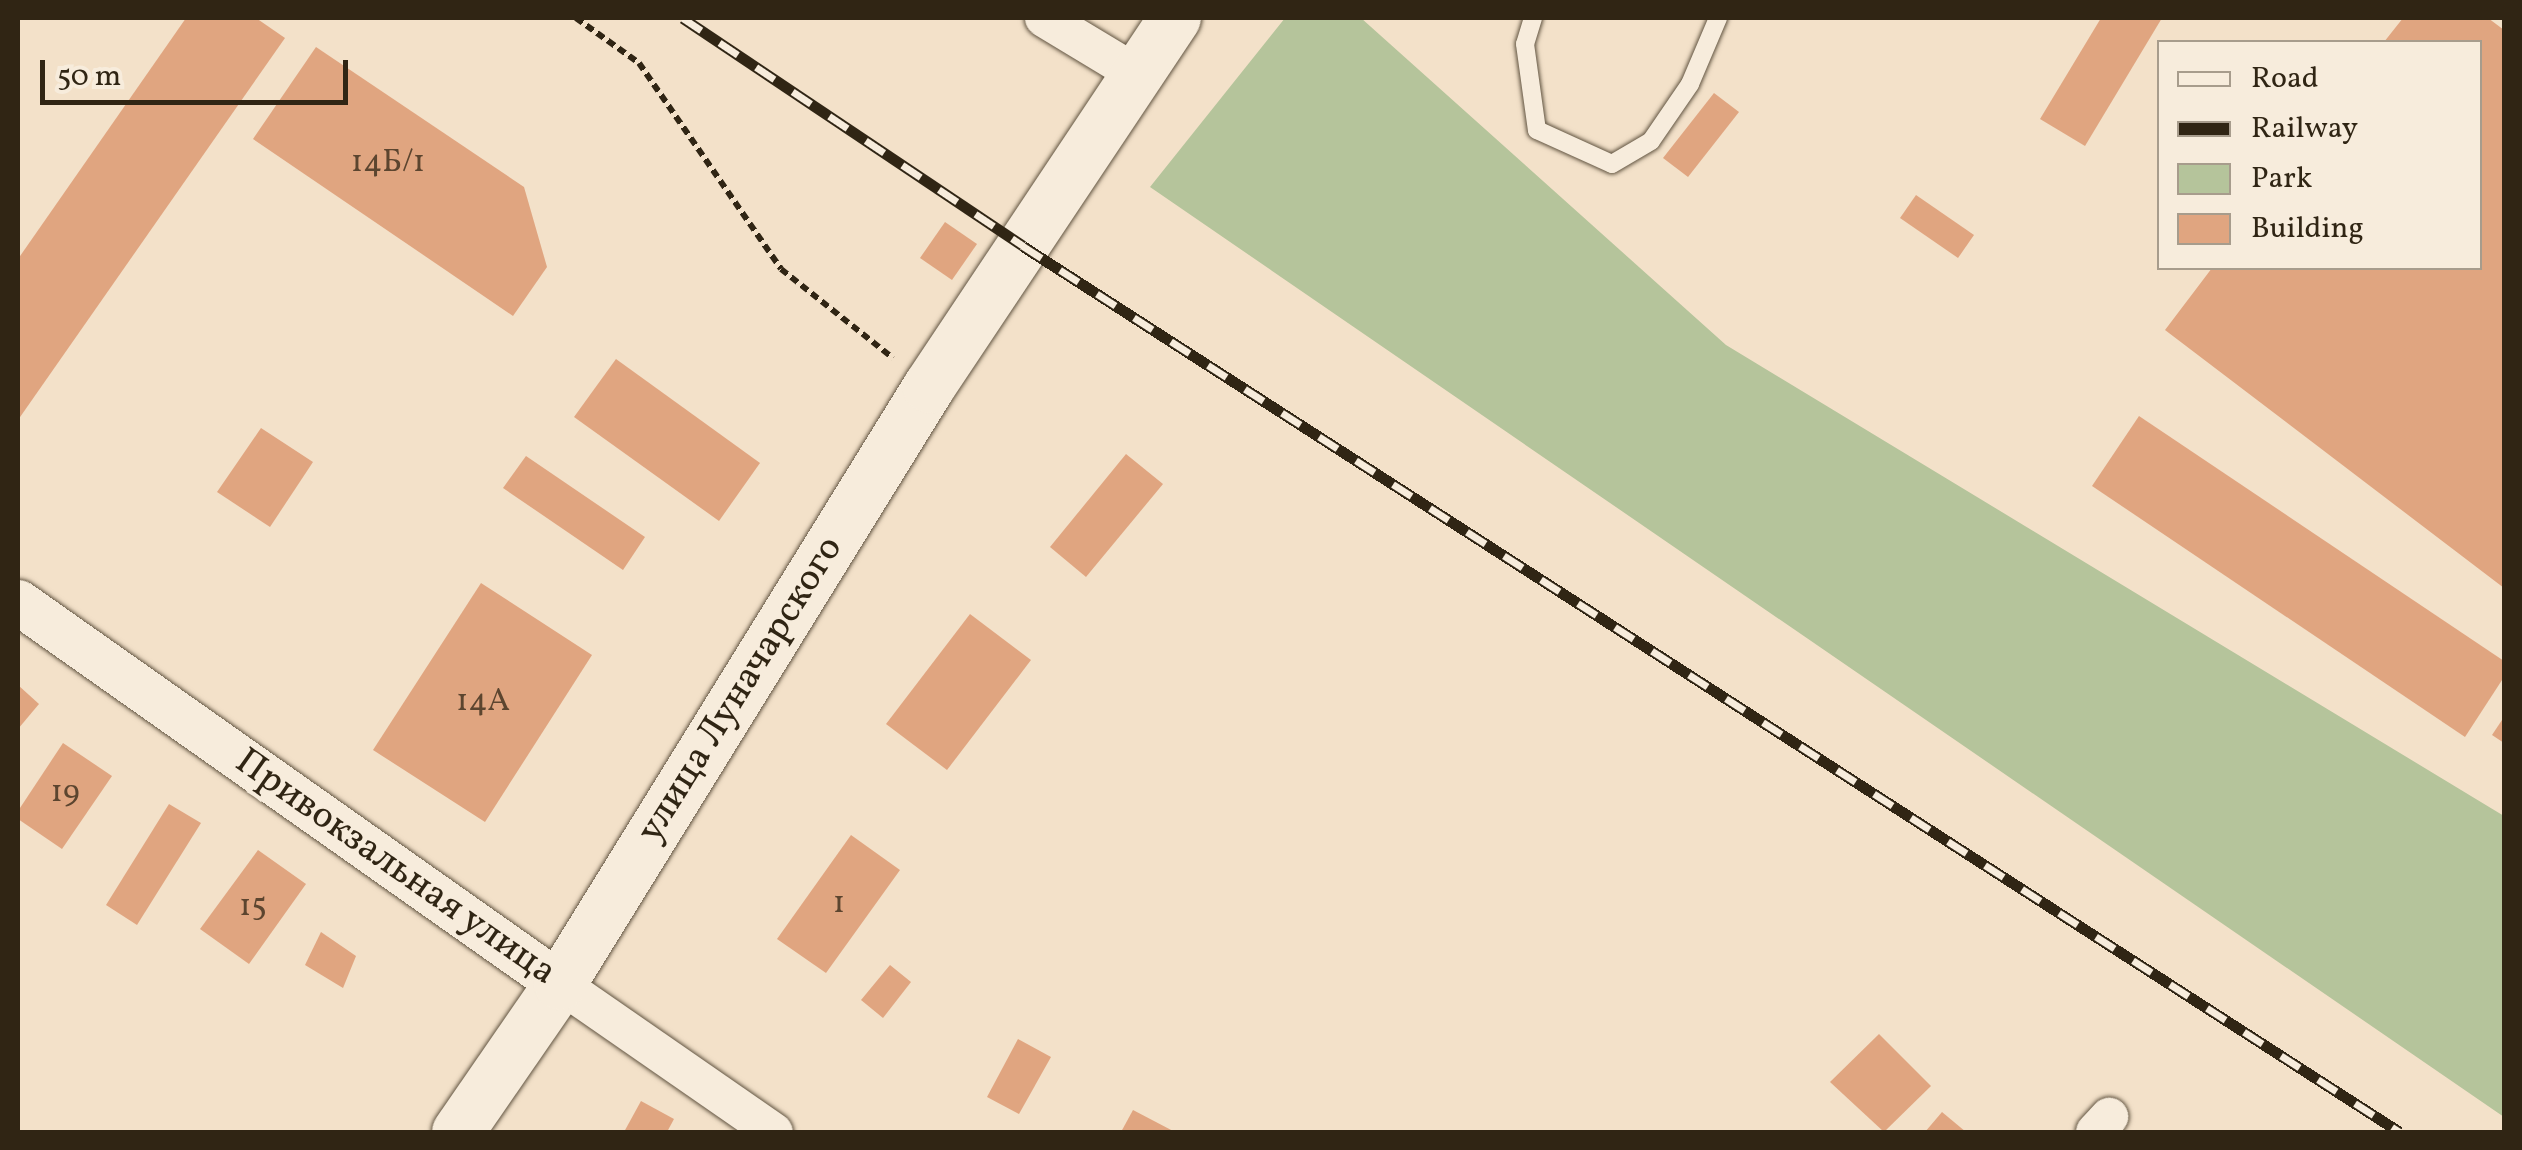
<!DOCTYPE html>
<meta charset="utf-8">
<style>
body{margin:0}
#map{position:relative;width:2522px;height:1150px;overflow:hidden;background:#f3e1c9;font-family:Vollkorn,serif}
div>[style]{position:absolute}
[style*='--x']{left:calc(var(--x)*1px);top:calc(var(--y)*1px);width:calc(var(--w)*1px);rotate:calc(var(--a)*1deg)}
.green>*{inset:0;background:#b5c49b}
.building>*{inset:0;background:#e0a580}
.path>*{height:6px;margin-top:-3px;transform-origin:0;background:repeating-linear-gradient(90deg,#302514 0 8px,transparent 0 13px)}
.roads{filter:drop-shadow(0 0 2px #615441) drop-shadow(0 0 2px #615441)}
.service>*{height:18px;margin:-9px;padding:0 9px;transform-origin:9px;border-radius:9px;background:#f7ecdc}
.minor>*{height:38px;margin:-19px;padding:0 19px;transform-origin:19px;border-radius:19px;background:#f7ecdc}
.tertiary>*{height:45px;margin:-22.5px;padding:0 22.5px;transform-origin:22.5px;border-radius:22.5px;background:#f7ecdc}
.secondary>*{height:52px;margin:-26px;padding:0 26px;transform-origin:26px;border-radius:26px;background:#f7ecdc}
.rail>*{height:11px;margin-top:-5.5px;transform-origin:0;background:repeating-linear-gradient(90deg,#f7ecdc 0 22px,#302514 0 44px);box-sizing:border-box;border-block:2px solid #302514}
span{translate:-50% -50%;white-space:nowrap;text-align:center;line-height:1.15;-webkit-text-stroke:8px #f7ecdc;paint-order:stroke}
.number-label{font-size:32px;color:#5c452f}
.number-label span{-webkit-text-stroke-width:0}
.street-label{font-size:38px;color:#302514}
.frame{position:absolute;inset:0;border:20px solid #302514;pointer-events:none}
.legend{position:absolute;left:2157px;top:40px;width:325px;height:230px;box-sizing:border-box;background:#f7ecdc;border:2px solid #a79c8c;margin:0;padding:12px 18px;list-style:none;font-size:30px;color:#302514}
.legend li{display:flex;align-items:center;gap:20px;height:50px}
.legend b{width:50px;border:2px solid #a79c8c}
.scale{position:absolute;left:40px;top:60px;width:308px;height:45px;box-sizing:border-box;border:5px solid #302514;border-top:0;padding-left:12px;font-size:30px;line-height:35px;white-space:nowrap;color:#302514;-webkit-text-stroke:8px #f7ecdc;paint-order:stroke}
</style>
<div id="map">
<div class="green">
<div style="clip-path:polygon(1285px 18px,1361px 18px,1726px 345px,2504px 816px,2504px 1117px,1150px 187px)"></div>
</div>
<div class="building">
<div style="clip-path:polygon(186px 18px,256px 18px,285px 38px,18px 420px,18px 259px)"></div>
<div style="clip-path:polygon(2101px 18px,2162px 18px,2085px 146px,2040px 119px)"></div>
<div style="clip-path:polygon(2403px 18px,2488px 18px,2504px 30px,2504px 588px,2165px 330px,2212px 268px,2480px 268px,2480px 42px,2384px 42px)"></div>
<div style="clip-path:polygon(316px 47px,524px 187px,547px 267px,513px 316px,253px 139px)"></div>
<div style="clip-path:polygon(1714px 93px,1739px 112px,1688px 177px,1663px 158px)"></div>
<div style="clip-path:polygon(1916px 195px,1974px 235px,1958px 258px,1900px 218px)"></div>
<div style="clip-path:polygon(945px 222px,977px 244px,952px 280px,920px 258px)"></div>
<div style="clip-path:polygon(616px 359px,760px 463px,719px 521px,574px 417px)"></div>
<div style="clip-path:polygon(2139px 416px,2504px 661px,2504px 677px,2465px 737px,2092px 486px)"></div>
<div style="clip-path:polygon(261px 428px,313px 462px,270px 527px,217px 492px)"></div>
<div style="clip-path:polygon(1126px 454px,1163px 484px,1086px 577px,1050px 547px)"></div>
<div style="clip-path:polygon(526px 456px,645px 537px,623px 570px,503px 488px)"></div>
<div style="clip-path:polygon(481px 583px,592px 655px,485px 822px,373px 750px)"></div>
<div style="clip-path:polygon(970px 614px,1031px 660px,947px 770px,886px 724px)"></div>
<div style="clip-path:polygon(18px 685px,39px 704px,18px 729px)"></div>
<div style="clip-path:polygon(2504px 717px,2504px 743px,2492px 735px)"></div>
<div style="clip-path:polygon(63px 743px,112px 776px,62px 849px,18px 819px,18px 811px)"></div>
<div style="clip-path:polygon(169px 804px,201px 823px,137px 925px,106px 905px)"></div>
<div style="clip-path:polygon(851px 835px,900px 870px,826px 973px,777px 939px)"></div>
<div style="clip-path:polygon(258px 850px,306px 884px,249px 964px,200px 929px)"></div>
<div style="clip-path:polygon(321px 932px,356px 956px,343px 988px,305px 965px)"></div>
<div style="clip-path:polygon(890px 965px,911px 982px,883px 1018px,861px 1000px)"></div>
<div style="clip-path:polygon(1879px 1034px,1931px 1086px,1884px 1132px,1830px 1082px)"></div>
<div style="clip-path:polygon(1018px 1039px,1051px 1057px,1019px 1114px,987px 1097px)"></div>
<div style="clip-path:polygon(641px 1101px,674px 1119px,667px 1132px,624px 1132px)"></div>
<div style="clip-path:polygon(1133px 1110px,1175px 1132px,1121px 1132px)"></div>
<div style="clip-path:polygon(1942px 1112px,1966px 1132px,1925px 1132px)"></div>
</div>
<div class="path">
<div style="--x:576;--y:18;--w:77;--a:35.5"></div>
<div style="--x:639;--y:63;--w:250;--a:55.4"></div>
<div style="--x:781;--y:269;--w:143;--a:38.5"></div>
</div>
<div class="roads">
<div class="service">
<div style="--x:1533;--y:18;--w:27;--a:107"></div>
<div style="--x:1525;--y:44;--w:87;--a:82.1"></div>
<div style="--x:1537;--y:130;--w:82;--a:24.4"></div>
<div style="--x:1612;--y:164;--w:45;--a:-30.5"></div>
<div style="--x:1651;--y:141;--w:69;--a:-55.6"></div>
<div style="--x:1690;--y:84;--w:72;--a:-67"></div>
</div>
<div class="minor">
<div style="--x:1044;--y:18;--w:109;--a:31.1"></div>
<div style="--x:560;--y:984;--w:260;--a:34.7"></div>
<div style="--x:2095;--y:1132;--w:21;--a:-47"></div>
</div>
<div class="tertiary">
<div style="--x:18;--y:602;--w:663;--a:35.18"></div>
</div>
<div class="secondary">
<div style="--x:458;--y:1132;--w:180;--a:-55.4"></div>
<div style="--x:560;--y:984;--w:702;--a:-58.28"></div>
<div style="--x:929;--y:387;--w:443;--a:-56.3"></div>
</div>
</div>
<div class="rail">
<div style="--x:683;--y:18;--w:409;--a:33.8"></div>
<div style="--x:1023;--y:246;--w:1637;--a:32.76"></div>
</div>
<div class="number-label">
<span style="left:388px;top:163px">14Б/1</span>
<span style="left:483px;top:702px">14А</span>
<span style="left:65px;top:793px">19</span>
<span style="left:839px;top:904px">1</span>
<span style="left:253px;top:907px">15</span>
</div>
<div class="street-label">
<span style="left:741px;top:690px;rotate:-58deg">улица Луначарского</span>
<span style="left:395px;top:868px;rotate:35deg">Привокзальная улица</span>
</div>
<div class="frame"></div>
<ul class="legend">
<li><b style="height:12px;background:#f7ecdc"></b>Road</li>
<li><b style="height:12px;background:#302514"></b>Railway</li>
<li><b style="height:28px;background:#b5c49b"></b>Park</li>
<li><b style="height:28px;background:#e0a580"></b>Building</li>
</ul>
<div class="scale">50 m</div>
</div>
